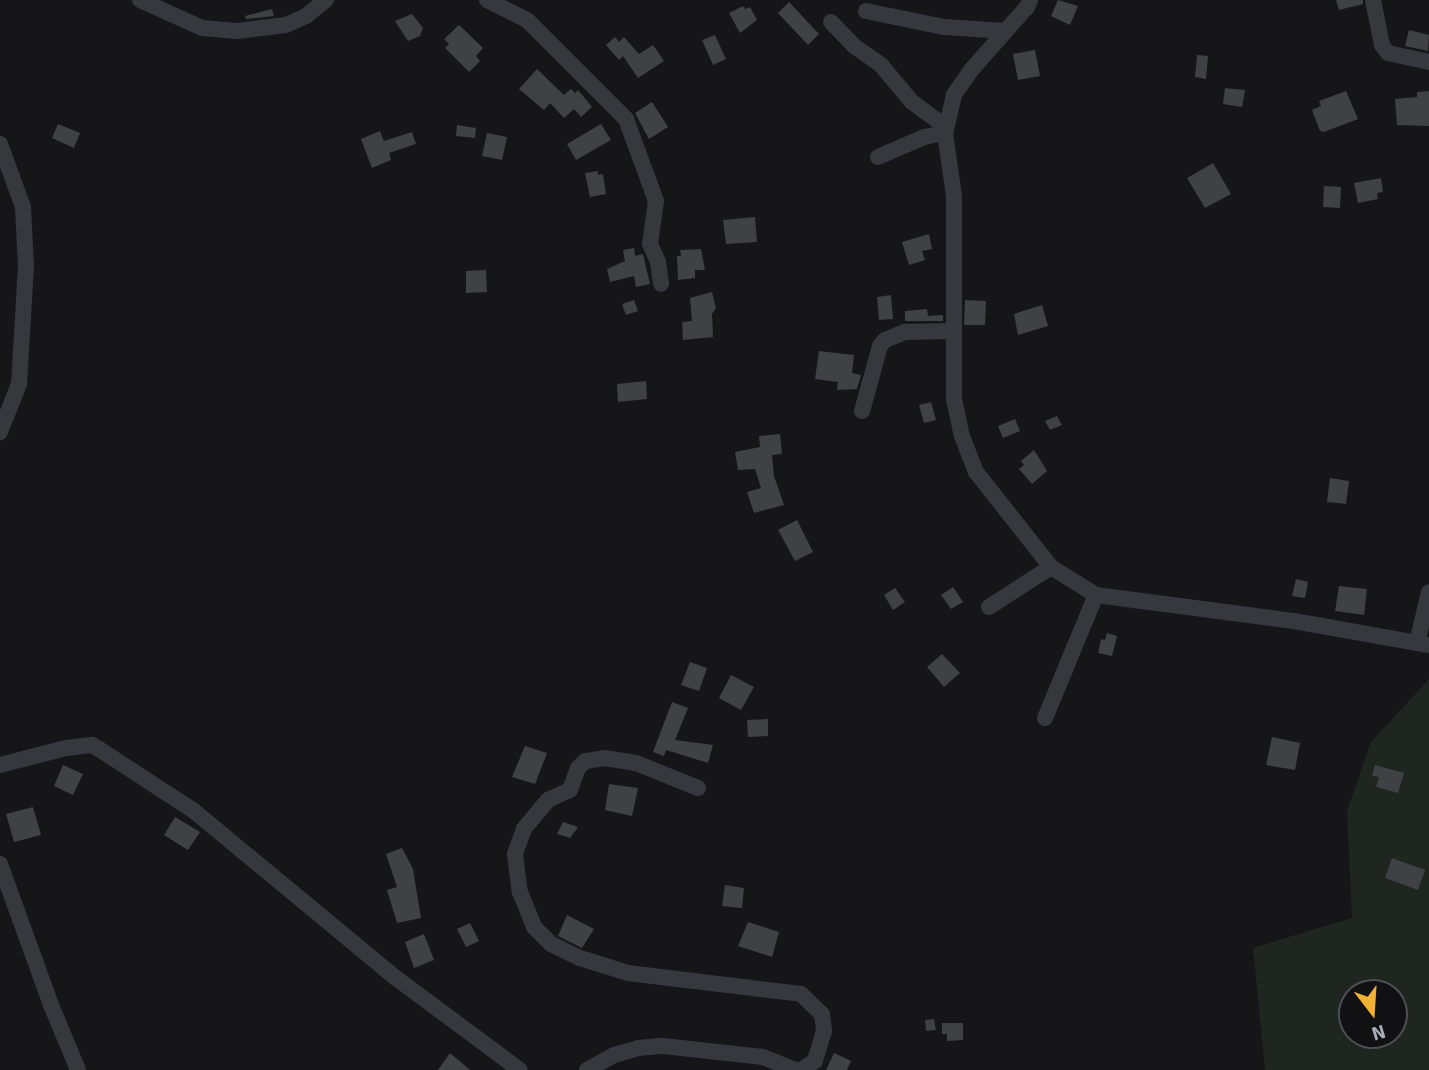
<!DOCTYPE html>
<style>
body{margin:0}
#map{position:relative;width:1429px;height:1070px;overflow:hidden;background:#161618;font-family:Signika,sans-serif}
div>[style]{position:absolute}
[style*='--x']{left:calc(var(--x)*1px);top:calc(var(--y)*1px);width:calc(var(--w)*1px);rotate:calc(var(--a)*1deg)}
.green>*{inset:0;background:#1e261f}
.building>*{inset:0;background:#404145}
.minor>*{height:16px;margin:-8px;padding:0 8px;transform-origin:8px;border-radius:8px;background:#37383d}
span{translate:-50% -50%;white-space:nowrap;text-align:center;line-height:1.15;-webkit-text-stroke:6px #111113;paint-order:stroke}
.north{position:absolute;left:1338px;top:979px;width:70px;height:70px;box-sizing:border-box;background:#111113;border:2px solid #4d4f55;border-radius:50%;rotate:163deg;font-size:19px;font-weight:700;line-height:28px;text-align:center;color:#a8adb8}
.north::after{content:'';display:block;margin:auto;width:24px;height:32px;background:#f2b134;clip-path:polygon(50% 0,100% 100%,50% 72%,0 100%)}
</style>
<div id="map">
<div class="green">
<div style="clip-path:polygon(evenodd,1429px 679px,1429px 1070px,1265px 1070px,1253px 948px,1352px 918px,1347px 811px,1371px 742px,1429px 679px,1352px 993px,1394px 993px,1394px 1035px,1352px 1035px,1352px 993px)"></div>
</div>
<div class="building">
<div style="clip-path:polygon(1058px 0,1078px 6px,1070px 25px,1051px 16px)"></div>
<div style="clip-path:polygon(1336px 0,1363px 0,1363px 4px,1339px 10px)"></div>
<div style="clip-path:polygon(789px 2px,819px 34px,808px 45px,778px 13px)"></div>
<div style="clip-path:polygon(743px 6px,745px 9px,750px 7px,757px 20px,740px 33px,729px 13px)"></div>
<div style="clip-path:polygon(272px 9px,274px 16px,246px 19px,245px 16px)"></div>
<div style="clip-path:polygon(412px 14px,423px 28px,420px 36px,408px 41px,395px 21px)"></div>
<div style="clip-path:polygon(459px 25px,483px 48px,476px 56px,480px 61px,469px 72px,445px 48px,449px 44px,444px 39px)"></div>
<div style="clip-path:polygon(1409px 30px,1429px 35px,1428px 51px,1405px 46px)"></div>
<div style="clip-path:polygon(715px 35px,726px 59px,713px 65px,702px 40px)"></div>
<div style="clip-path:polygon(615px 37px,619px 42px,624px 37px,639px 54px,653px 45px,664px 61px,638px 78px,623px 56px,619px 60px,606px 45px)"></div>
<div style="clip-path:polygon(1035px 50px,1040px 76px,1018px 80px,1013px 54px)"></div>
<div style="clip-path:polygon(1197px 55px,1208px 56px,1206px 79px,1195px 77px)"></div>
<div style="clip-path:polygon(537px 69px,564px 95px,571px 89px,575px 93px,578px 90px,592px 107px,581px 117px,574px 109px,564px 118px,550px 103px,544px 110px,519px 89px)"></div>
<div style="clip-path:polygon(1225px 88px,1245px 90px,1242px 107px,1223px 104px)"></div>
<div style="clip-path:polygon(1346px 91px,1358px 119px,1324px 132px,1320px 131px,1312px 110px,1321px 106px,1319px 101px)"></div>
<div style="clip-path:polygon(1429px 91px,1429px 126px,1397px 125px,1395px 99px,1417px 97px,1417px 92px)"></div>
<div style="clip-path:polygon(652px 102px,668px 127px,649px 139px,635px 113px)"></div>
<div style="clip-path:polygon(58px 124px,80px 133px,74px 148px,52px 138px)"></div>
<div style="clip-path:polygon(601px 124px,611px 140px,576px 160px,567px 144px)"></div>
<div style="clip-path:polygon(457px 125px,476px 128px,475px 138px,456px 136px)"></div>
<div style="clip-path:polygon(380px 131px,384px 141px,412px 132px,416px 144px,389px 153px,391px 160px,372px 168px,361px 139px)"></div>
<div style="clip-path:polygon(487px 133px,507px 137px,502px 160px,482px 156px)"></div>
<div style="clip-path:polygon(1213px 163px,1231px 194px,1205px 208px,1187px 178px)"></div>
<div style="clip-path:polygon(598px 171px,598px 175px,603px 174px,606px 194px,590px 197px,585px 173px)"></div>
<div style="clip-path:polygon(1381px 178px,1383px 192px,1377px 193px,1378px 199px,1358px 203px,1354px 183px)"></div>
<div style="clip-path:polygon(1324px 186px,1341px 187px,1340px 208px,1323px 207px)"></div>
<div style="clip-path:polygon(755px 217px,757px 242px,726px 244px,723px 220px)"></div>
<div style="clip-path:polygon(929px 234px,932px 249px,922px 251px,925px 260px,909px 265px,902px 242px)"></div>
<div style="clip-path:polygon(634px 248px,635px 256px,643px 254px,650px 284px,636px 287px,634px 276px,610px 282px,607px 269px,625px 261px,623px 250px)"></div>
<div style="clip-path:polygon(701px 249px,705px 270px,695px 270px,695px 278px,678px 280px,677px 256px,681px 256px,680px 250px)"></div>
<div style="clip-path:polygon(486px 270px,487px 292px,466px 293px,466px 271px)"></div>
<div style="clip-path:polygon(712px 292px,716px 308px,712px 314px,713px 337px,683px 340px,682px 322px,692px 321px,690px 298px)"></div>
<div style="clip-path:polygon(891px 295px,893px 319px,879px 320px,877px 297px)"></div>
<div style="clip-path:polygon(634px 300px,638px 311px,626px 315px,622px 304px)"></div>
<div style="clip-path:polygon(965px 300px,986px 301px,985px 325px,964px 325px)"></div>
<div style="clip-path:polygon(1042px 305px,1048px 326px,1018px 335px,1014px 314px)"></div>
<div style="clip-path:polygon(927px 309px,928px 316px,943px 315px,943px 321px,905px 321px,905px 311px)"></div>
<div style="clip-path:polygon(819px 351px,854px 355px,852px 373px,861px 375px,857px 389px,837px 390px,838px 382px,815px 379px)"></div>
<div style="clip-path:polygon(646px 381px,647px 399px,618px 402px,617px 384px)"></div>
<div style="clip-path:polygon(931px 402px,936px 420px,924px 423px,919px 405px)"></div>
<div style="clip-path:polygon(1057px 416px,1062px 425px,1050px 430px,1045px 421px)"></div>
<div style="clip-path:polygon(1015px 419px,1020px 431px,1003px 438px,998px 426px)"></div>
<div style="clip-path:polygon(780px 434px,782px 454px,772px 455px,774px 476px,784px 505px,754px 513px,747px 492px,761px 488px,755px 469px,738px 470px,735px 452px,760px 447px,759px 436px)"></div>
<div style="clip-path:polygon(1034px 450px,1047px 471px,1032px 484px,1019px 469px,1024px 465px,1021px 461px)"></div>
<div style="clip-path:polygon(1330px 478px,1349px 481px,1346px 504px,1327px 502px)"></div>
<div style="clip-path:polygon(797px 520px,813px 552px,795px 561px,778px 530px)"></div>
<div style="clip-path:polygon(1296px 579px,1308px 582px,1305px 598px,1292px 596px)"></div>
<div style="clip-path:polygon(1339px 586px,1367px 589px,1364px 615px,1335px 611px)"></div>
<div style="clip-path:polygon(953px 587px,963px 602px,951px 609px,941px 595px)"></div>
<div style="clip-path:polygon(895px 588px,905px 602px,893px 610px,884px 595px)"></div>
<div style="clip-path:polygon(1107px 633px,1117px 636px,1112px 656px,1098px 653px,1101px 639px,1105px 640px)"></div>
<div style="clip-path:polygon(942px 654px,960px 673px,944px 687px,927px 667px)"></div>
<div style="clip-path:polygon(690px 662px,707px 668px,699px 691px,681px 685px)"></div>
<div style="clip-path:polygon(731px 675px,754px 687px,741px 710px,719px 698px)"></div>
<div style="clip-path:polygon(672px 702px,688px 708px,675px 740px,713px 745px,708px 763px,666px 750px,664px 756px,653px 752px)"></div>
<div style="clip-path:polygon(768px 719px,768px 736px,748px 737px,747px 720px)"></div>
<div style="clip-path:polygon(1272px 737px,1300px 743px,1295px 770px,1266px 765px)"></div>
<div style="clip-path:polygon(525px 746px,547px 753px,535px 784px,512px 777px)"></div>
<div style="clip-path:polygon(63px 765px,83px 774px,73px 795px,54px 786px)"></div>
<div style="clip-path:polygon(1375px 765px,1404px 773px,1398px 793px,1376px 787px,1379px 777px,1372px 776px)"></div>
<div style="clip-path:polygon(609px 784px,638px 788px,632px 816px,605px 810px)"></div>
<div style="clip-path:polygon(33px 807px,41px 835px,14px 842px,6px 814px)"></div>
<div style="clip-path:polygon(175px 817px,200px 832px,188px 850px,164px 835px)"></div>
<div style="clip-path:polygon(563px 822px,578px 827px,570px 838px,557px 834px)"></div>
<div style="clip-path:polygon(402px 848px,413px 869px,421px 918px,397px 923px,387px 890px,397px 887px,386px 854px)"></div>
<div style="clip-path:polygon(1392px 858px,1425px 870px,1418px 890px,1385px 878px)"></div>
<div style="clip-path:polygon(725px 885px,744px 888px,742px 908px,722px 906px)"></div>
<div style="clip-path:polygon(567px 915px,594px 929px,582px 948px,558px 936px)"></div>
<div style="clip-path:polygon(748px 922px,779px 932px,772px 957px,738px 946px)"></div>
<div style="clip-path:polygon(470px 923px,479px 941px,466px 947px,457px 929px)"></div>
<div style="clip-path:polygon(424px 934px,434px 960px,414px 968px,405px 942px)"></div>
<div style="clip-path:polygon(934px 1019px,936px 1030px,926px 1031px,925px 1020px)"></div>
<div style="clip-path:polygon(942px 1023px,963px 1023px,963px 1040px,947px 1041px,947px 1034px,942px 1034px)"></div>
<div style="clip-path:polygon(450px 1053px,470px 1070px,438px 1070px)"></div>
<div style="clip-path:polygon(834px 1053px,851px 1061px,847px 1070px,826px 1070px)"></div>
</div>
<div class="minor">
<div style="--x:140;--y:0;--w:68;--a:24.3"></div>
<div style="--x:202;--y:28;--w:35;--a:5"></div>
<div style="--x:237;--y:31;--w:49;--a:-7"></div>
<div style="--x:286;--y:25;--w:22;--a:-24"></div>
<div style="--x:306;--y:16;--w:26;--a:-39"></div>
<div style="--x:487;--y:0;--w:45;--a:26.6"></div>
<div style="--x:527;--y:20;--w:140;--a:45"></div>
<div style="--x:626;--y:119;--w:87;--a:69.9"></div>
<div style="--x:656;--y:201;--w:43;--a:97.9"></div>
<div style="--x:650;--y:244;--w:20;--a:66"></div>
<div style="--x:658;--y:262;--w:22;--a:82"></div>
<div style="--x:1030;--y:0;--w:8;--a:113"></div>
<div style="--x:1027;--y:7;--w:83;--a:131.6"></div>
<div style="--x:972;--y:69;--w:32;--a:125"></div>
<div style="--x:954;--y:95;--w:39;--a:103"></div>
<div style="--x:945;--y:133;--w:64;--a:81.9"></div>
<div style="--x:954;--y:196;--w:203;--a:90"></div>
<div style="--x:954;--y:399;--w:38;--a:78"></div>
<div style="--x:962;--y:436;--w:39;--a:69"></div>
<div style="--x:976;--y:472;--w:121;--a:51.7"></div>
<div style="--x:1051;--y:567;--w:53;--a:31.9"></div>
<div style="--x:1096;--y:595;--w:200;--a:7.5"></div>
<div style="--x:1294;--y:621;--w:137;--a:10.1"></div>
<div style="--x:1373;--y:0;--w:46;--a:78.7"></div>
<div style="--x:1382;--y:45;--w:10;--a:53"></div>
<div style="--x:1388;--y:53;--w:42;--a:12.4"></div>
<div style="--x:866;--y:11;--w:80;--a:11.6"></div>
<div style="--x:944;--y:27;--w:62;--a:3.7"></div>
<div style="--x:831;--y:22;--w:33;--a:46"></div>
<div style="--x:854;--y:46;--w:33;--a:35"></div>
<div style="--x:881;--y:65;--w:48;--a:50"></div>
<div style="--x:912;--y:102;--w:42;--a:36.3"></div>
<div style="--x:0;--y:144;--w:67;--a:69.9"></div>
<div style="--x:23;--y:207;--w:59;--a:87.1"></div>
<div style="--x:26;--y:266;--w:118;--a:93.4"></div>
<div style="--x:19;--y:384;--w:52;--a:111.6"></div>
<div style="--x:878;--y:157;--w:50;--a:-23.5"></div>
<div style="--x:924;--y:137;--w:21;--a:-11"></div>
<div style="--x:862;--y:411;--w:67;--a:-74.5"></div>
<div style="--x:880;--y:346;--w:8;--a:-50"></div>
<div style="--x:885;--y:340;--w:22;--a:-22"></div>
<div style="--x:905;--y:332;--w:49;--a:-1.2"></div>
<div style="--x:989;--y:607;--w:74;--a:-32.8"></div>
<div style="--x:1417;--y:643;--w:52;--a:-76.8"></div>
<div style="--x:1045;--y:718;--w:133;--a:-67.5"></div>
<div style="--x:0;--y:765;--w:68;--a:-14.4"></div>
<div style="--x:66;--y:748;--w:26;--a:-7"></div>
<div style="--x:92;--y:745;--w:8;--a:30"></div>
<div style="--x:99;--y:749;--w:113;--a:33.1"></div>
<div style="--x:194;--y:811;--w:262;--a:39.6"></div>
<div style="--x:396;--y:978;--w:154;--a:36.6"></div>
<div style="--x:698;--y:788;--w:67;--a:-158"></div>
<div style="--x:636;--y:763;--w:31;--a:-171"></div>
<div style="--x:605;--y:758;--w:20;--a:171"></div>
<div style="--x:585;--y:761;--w:10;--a:135"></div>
<div style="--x:578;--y:768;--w:23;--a:110"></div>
<div style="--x:570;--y:790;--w:24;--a:156"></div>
<div style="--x:548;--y:800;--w:38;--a:130"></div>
<div style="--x:524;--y:829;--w:27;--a:110"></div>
<div style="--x:515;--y:854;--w:38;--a:83"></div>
<div style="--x:520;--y:892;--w:38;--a:68"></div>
<div style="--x:534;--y:927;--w:24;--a:45"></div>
<div style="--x:551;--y:944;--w:32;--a:26"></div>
<div style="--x:580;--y:958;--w:50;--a:17.4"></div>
<div style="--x:628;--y:973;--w:174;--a:6.9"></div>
<div style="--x:801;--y:994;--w:29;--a:44"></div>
<div style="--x:822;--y:1014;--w:17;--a:83"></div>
<div style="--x:824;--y:1031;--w:31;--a:107"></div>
<div style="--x:815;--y:1061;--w:17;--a:147"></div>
<div style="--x:0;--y:864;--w:150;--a:70.1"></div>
<div style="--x:51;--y:1005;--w:70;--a:67.4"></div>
<div style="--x:587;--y:1070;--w:31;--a:-29"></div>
<div style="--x:614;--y:1055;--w:25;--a:-16"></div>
<div style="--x:638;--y:1048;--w:25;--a:-5"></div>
<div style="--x:663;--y:1046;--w:101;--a:6.3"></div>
<div style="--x:763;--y:1057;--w:35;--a:22"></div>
</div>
<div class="north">N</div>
</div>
